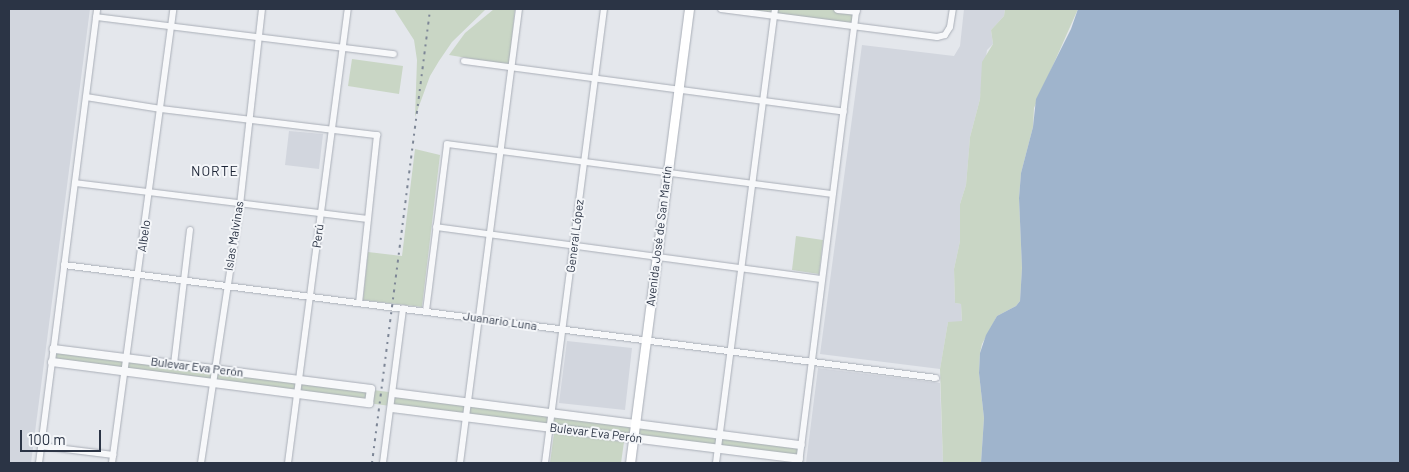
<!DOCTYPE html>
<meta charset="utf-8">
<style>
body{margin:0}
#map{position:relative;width:1409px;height:472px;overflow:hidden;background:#e4e7ec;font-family:Barlow,sans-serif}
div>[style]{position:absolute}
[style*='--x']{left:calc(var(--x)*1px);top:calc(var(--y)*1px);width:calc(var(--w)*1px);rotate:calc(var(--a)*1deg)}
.built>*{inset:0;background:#d2d6de}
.green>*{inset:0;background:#c9d6c5}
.water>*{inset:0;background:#9fb4cc}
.roads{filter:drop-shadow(0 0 1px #a9aeb7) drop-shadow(0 0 1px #a9aeb7)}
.minor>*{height:6px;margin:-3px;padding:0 3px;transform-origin:3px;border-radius:3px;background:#f7f8fa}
.tertiary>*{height:8px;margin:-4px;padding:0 4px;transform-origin:4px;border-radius:4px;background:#f7f8fa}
.secondary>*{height:9px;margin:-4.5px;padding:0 4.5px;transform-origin:4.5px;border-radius:4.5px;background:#fff}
.rail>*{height:2px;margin-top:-1px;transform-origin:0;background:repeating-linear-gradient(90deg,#7d8696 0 2.5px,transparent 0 7.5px)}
span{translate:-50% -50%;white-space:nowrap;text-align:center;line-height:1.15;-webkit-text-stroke:4px #f4f6f9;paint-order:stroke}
.street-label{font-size:12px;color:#2b3445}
.neighbourhood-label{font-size:14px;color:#1d2536;letter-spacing:1px}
.frame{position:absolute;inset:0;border:10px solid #2b3445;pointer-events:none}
.scale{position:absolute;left:20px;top:430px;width:81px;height:22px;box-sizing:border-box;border:2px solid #2b3445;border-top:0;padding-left:6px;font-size:15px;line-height:18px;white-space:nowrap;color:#2b3445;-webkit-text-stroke:4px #f4f6f9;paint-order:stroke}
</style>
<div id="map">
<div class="built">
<div style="clip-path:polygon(9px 9px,90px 9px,31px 463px,9px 463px)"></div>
<div style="clip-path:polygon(964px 9px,1005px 9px,1004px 16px,991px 30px,993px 44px,987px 50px,980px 99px,970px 137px,966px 185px,960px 204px,960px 241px,954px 269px,955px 303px,961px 304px,962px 322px,948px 322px,940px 369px,820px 354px,862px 45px,954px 56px,960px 46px)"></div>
<div style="clip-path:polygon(289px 131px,323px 134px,319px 169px,285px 165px)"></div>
<div style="clip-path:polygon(567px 341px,632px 348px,625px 410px,559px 403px)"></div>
<div style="clip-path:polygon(818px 368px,940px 383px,943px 463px,806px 463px)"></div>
</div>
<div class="green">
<div style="clip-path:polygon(394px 9px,486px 9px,452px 42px,439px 61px,430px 76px,415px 117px,417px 60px,414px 40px)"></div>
<div style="clip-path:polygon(494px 9px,515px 9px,509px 65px,449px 55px,465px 33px)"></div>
<div style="clip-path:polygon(721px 9px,838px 9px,856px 11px,854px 27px)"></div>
<div style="clip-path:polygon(1005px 9px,1078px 9px,1034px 108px,1033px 127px,1021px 173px,1019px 198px,1022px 268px,1020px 301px,1016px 306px,997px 316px,982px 344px,980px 353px,979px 373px,984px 418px,981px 463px,943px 463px,940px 369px,948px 322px,962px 321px,961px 304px,955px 303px,954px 269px,960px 241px,960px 204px,966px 185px,970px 137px,980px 99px,982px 62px,993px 44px,991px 30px,1004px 16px)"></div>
<div style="clip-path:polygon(352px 59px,403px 66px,399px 94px,348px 86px)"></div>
<div style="clip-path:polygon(415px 149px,440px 155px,422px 307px,363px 300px,368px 252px,402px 256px)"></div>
<div style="clip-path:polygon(796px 236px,823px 240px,819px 274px,792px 270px)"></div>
<div style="clip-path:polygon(54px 349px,801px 445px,799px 459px,52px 362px)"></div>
<div style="clip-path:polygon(554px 433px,624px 442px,621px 463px,550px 463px)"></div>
</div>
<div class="water">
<div style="clip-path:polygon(1078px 9px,1400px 9px,1400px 463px,981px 463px,984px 418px,979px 373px,980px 353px,986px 335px,997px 316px,1016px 306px,1020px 301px,1022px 268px,1019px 198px,1021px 173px,1033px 127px,1036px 99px,1071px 29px)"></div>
</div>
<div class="roads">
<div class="minor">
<div style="--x:721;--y:9;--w:218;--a:7.4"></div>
<div style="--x:937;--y:37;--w:8;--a:-14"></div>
<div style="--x:945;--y:35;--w:9;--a:-58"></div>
<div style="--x:950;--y:27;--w:18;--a:-81"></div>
<div style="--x:96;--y:17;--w:300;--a:7.1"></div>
<div style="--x:464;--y:61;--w:383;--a:7.6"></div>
<div style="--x:86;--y:97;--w:76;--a:9.1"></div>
<div style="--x:161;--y:109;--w:218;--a:6.9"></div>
<div style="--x:377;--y:135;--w:169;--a:96.1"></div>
<div style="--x:75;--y:183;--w:294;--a:7"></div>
<div style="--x:436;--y:227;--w:389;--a:7.7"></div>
<div style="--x:64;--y:265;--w:879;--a:7.38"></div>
<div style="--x:426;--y:311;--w:168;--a:-82.8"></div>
<div style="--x:447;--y:144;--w:388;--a:7.4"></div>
<div style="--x:174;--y:364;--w:135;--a:-83.2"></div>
<div style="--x:41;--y:446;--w:73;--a:7.1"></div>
<div style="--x:39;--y:463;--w:458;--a:-82.7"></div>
<div style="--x:112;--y:463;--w:458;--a:-82.3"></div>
<div style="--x:201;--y:463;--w:261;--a:-81.4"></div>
<div style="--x:240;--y:205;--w:197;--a:-83.6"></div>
<div style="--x:288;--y:463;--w:458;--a:-82.5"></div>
<div style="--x:383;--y:463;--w:156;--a:-82.6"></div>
<div style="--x:460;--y:463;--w:458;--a:-82.6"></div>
<div style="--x:545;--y:463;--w:458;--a:-82.6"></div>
<div style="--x:716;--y:463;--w:458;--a:-82.6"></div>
<div style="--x:799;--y:463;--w:458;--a:-82.8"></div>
</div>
<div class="tertiary">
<div style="--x:838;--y:9;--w:18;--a:6"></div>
<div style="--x:52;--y:362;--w:320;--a:7.4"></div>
<div style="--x:369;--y:403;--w:14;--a:-82"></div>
<div style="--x:371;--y:389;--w:320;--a:-172.8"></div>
<div style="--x:394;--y:393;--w:410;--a:7.3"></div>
<div style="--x:392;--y:408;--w:410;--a:7.1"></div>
</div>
<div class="secondary">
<div style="--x:630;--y:463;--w:458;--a:-82.6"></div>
</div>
</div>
<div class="rail">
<div style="--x:372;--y:463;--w:458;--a:-82.7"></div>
</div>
<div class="street-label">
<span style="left:144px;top:236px;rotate:-82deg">Albelo</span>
<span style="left:234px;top:236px;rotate:-81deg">Islas Malvinas</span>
<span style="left:318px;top:236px;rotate:-82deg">Perú</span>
<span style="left:575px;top:236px;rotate:-83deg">General López</span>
<span style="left:659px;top:236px;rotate:-83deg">Avenida José de San Martín</span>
<span style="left:500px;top:321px;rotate:8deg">Juanario Luna</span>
<span style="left:197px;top:367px;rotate:7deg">Bulevar Eva Perón</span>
<span style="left:596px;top:433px;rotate:7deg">Bulevar Eva Perón</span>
</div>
<div class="neighbourhood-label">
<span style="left:215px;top:171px">NORTE</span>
</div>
<div class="frame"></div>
<div class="scale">100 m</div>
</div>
